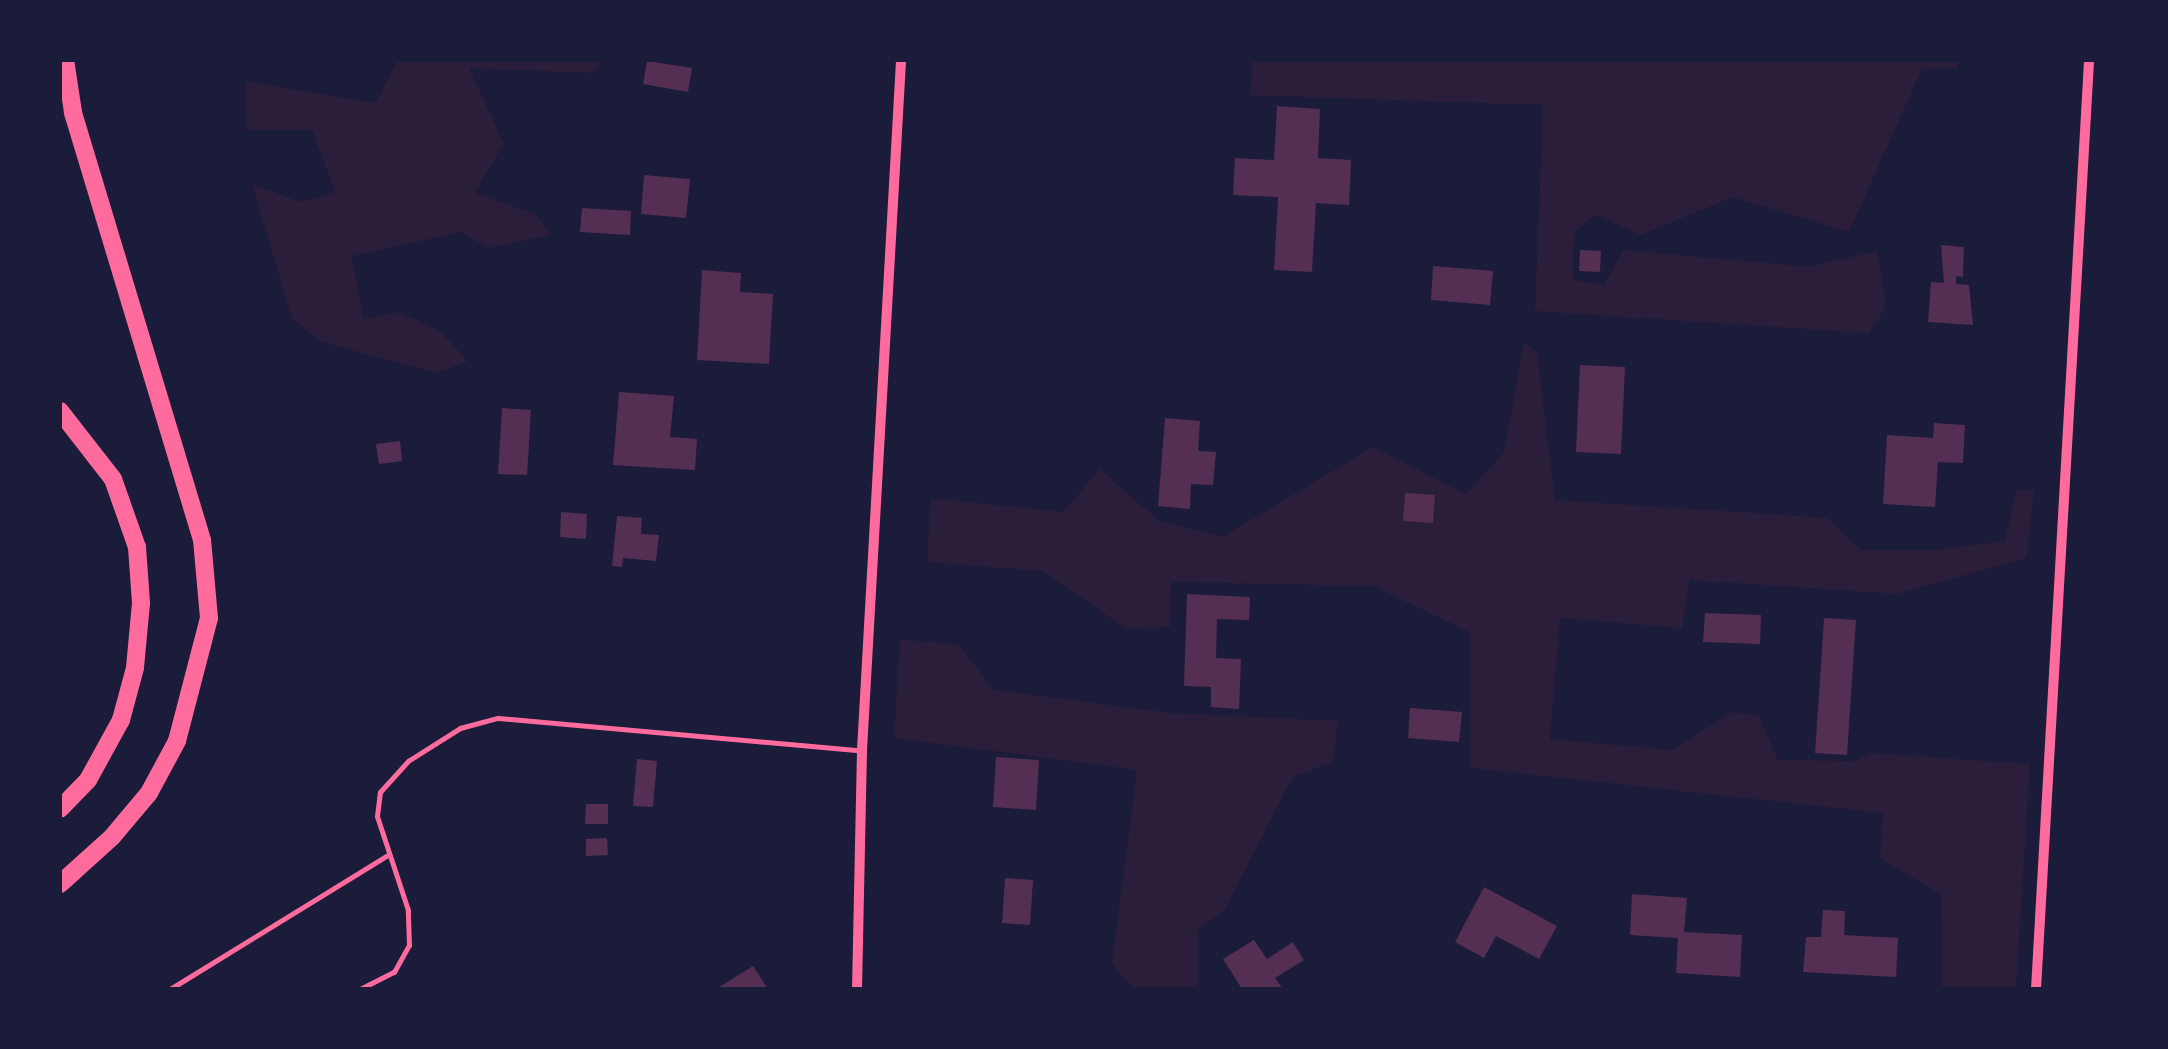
<!DOCTYPE html>
<style>
body{margin:0}
#map{position:relative;width:2168px;height:1049px;overflow:hidden;background:#1b1b3a;font-family:"Roboto Condensed",sans-serif}
div>[style]{position:absolute}
[style*='--x']{left:calc(var(--x)*1px);top:calc(var(--y)*1px);width:calc(var(--w)*1px);rotate:calc(var(--a)*1deg)}
.green>*{inset:0;background:#2a1e3b}
.building>*{inset:0;background:#542f53}
.service>*{height:5px;margin:-2.5px;padding:0 2.5px;transform-origin:2.5px;border-radius:2.5px;background:#ff6b9d}
.minor>*{height:10px;margin:-5px;padding:0 5px;transform-origin:5px;border-radius:5px;background:#ff6b9d}
.motorway>*{height:18px;margin:-9px;padding:0 9px;transform-origin:9px;border-radius:9px;background:#ff6b9d}
span{translate:-50% -50%;white-space:nowrap;text-align:center;line-height:1.15;-webkit-text-stroke:10px #1b1b3a;paint-order:stroke}
.frame{position:absolute;inset:0;border:62px solid #1b1b3a;pointer-events:none}
</style>
<div id="map">
<div class="green">
<div style="clip-path:polygon(398px 60px,604px 60px,593px 73px,469px 68px,504px 143px,475px 193px,535px 214px,552px 235px,488px 248px,461px 232px,352px 256px,363px 319px,400px 312px,440px 331px,468px 361px,436px 373px,322px 342px,292px 319px,252px 184px,300px 202px,335px 192px,312px 130px,247px 130px,245px 81px,375px 103px)"></div>
<div style="clip-path:polygon(1253px 60px,1958px 60px,1958px 68px,1922px 69px,1849px 232px,1733px 197px,1641px 235px,1596px 215px,1574px 232px,1573px 280px,1604px 285px,1623px 250px,1809px 267px,1877px 251px,1886px 307px,1869px 333px,1535px 311px,1543px 105px,1250px 95px)"></div>
<div style="clip-path:polygon(1524px 341px,1537px 353px,1555px 500px,1828px 518px,1860px 550px,1935px 550px,2005px 541px,2016px 491px,2034px 489px,2027px 558px,1897px 594px,1690px 580px,1682px 628px,1560px 618px,1550px 739px,1672px 750px,1732px 712px,1759px 715px,1778px 760px,1854px 761px,1871px 753px,2030px 764px,2016px 989px,1942px 989px,1941px 895px,1880px 858px,1883px 813px,1471px 768px,1470px 632px,1372px 586px,1171px 582px,1170px 627px,1125px 628px,1043px 571px,927px 562px,931px 498px,1063px 512px,1100px 469px,1159px 521px,1222px 537px,1373px 447px,1466px 494px,1504px 452px)"></div>
<div style="clip-path:polygon(900px 639px,959px 645px,994px 690px,1171px 713px,1338px 721px,1333px 762px,1293px 777px,1225px 909px,1198px 930px,1198px 989px,1133px 989px,1112px 963px,1137px 770px,894px 738px)"></div>
</div>
<div class="building">
<div style="clip-path:polygon(647px 61px,692px 68px,688px 92px,643px 84px)"></div>
<div style="clip-path:polygon(1277px 106px,1320px 109px,1318px 158px,1351px 160px,1349px 205px,1316px 203px,1312px 272px,1274px 270px,1278px 197px,1233px 195px,1235px 158px,1274px 160px)"></div>
<div style="clip-path:polygon(644px 175px,690px 179px,686px 218px,641px 214px)"></div>
<div style="clip-path:polygon(582px 208px,631px 211px,630px 235px,580px 232px)"></div>
<div style="clip-path:polygon(1941px 245px,1964px 247px,1963px 277px,1956px 276px,1956px 284px,1969px 285px,1973px 325px,1928px 322px,1931px 282px,1944px 283px)"></div>
<div style="clip-path:polygon(1580px 250px,1601px 251px,1600px 272px,1579px 271px)"></div>
<div style="clip-path:polygon(1433px 266px,1493px 271px,1490px 305px,1431px 300px)"></div>
<div style="clip-path:polygon(702px 270px,741px 273px,740px 292px,773px 294px,769px 364px,697px 360px)"></div>
<div style="clip-path:polygon(1580px 365px,1625px 367px,1621px 454px,1576px 452px)"></div>
<div style="clip-path:polygon(619px 392px,674px 396px,670px 437px,697px 439px,695px 470px,613px 465px)"></div>
<div style="clip-path:polygon(502px 408px,531px 410px,527px 475px,498px 474px)"></div>
<div style="clip-path:polygon(1165px 418px,1200px 421px,1198px 451px,1216px 452px,1213px 485px,1191px 484px,1190px 509px,1158px 506px)"></div>
<div style="clip-path:polygon(1934px 423px,1965px 425px,1963px 463px,1938px 462px,1935px 507px,1883px 504px,1887px 435px,1933px 438px)"></div>
<div style="clip-path:polygon(400px 441px,402px 461px,379px 464px,376px 444px)"></div>
<div style="clip-path:polygon(1405px 493px,1435px 495px,1433px 523px,1403px 521px)"></div>
<div style="clip-path:polygon(561px 512px,587px 514px,586px 539px,560px 537px)"></div>
<div style="clip-path:polygon(617px 516px,642px 518px,641px 534px,659px 535px,656px 561px,623px 558px,622px 567px,612px 566px)"></div>
<div style="clip-path:polygon(1187px 594px,1250px 597px,1249px 620px,1217px 619px,1216px 658px,1241px 659px,1239px 709px,1211px 707px,1211px 687px,1184px 686px)"></div>
<div style="clip-path:polygon(1705px 613px,1761px 615px,1760px 644px,1703px 642px)"></div>
<div style="clip-path:polygon(1824px 618px,1856px 620px,1847px 755px,1815px 753px)"></div>
<div style="clip-path:polygon(1410px 708px,1462px 712px,1459px 742px,1408px 738px)"></div>
<div style="clip-path:polygon(996px 757px,1039px 760px,1036px 810px,993px 807px)"></div>
<div style="clip-path:polygon(637px 759px,657px 761px,653px 807px,633px 806px)"></div>
<div style="clip-path:polygon(586px 804px,608px 804px,608px 824px,585px 824px)"></div>
<div style="clip-path:polygon(607px 838px,608px 855px,586px 856px,586px 839px)"></div>
<div style="clip-path:polygon(1005px 878px,1033px 880px,1030px 925px,1002px 923px)"></div>
<div style="clip-path:polygon(1484px 887px,1557px 926px,1539px 959px,1496px 936px,1484px 958px,1455px 942px)"></div>
<div style="clip-path:polygon(1632px 894px,1687px 898px,1684px 932px,1742px 935px,1740px 977px,1676px 973px,1678px 938px,1630px 935px)"></div>
<div style="clip-path:polygon(1823px 910px,1845px 911px,1844px 935px,1898px 938px,1896px 977px,1803px 972px,1806px 937px,1821px 937px)"></div>
<div style="clip-path:polygon(1254px 940px,1267px 959px,1293px 942px,1304px 960px,1275px 978px,1283px 989px,1242px 989px,1223px 959px)"></div>
<div style="clip-path:polygon(753px 966px,768px 989px,716px 989px)"></div>
</div>
<div class="service">
<div style="--x:170;--y:989;--w:254;--a:-31.6"></div>
<div style="--x:360;--y:989;--w:38;--a:-27"></div>
<div style="--x:394;--y:972;--w:31;--a:-61"></div>
<div style="--x:409;--y:945;--w:35;--a:-92"></div>
<div style="--x:408;--y:910;--w:99;--a:-108.3"></div>
<div style="--x:377;--y:816;--w:24;--a:-83"></div>
<div style="--x:380;--y:792;--w:42;--a:-47.9"></div>
<div style="--x:408;--y:761;--w:62;--a:-32.4"></div>
<div style="--x:460;--y:728;--w:39;--a:-15"></div>
<div style="--x:498;--y:718;--w:362;--a:5.1"></div>
</div>
<div class="minor">
<div style="--x:857;--y:989;--w:239;--a:-88.8"></div>
<div style="--x:862;--y:750;--w:691;--a:-86.76"></div>
<div style="--x:2036;--y:989;--w:931;--a:-86.73"></div>
</div>
<div class="motorway">
<div style="--x:60;--y:411;--w:86;--a:52.1"></div>
<div style="--x:113;--y:479;--w:72;--a:70.6"></div>
<div style="--x:137;--y:547;--w:56;--a:85.9"></div>
<div style="--x:141;--y:603;--w:65;--a:95.3"></div>
<div style="--x:135;--y:668;--w:54;--a:105.1"></div>
<div style="--x:121;--y:720;--w:68;--a:118.8"></div>
<div style="--x:88;--y:780;--w:40;--a:134"></div>
<div style="--x:60;--y:884;--w:70;--a:-42.1"></div>
<div style="--x:112;--y:837;--w:57;--a:-49.9"></div>
<div style="--x:149;--y:793;--w:59;--a:-61.7"></div>
<div style="--x:177;--y:741;--w:127;--a:-75.4"></div>
<div style="--x:209;--y:618;--w:78;--a:-95.1"></div>
<div style="--x:202;--y:540;--w:447;--a:-106.8"></div>
<div style="--x:73;--y:112;--w:53;--a:-98.7"></div>
</div>
<div class="frame"></div>
</div>
